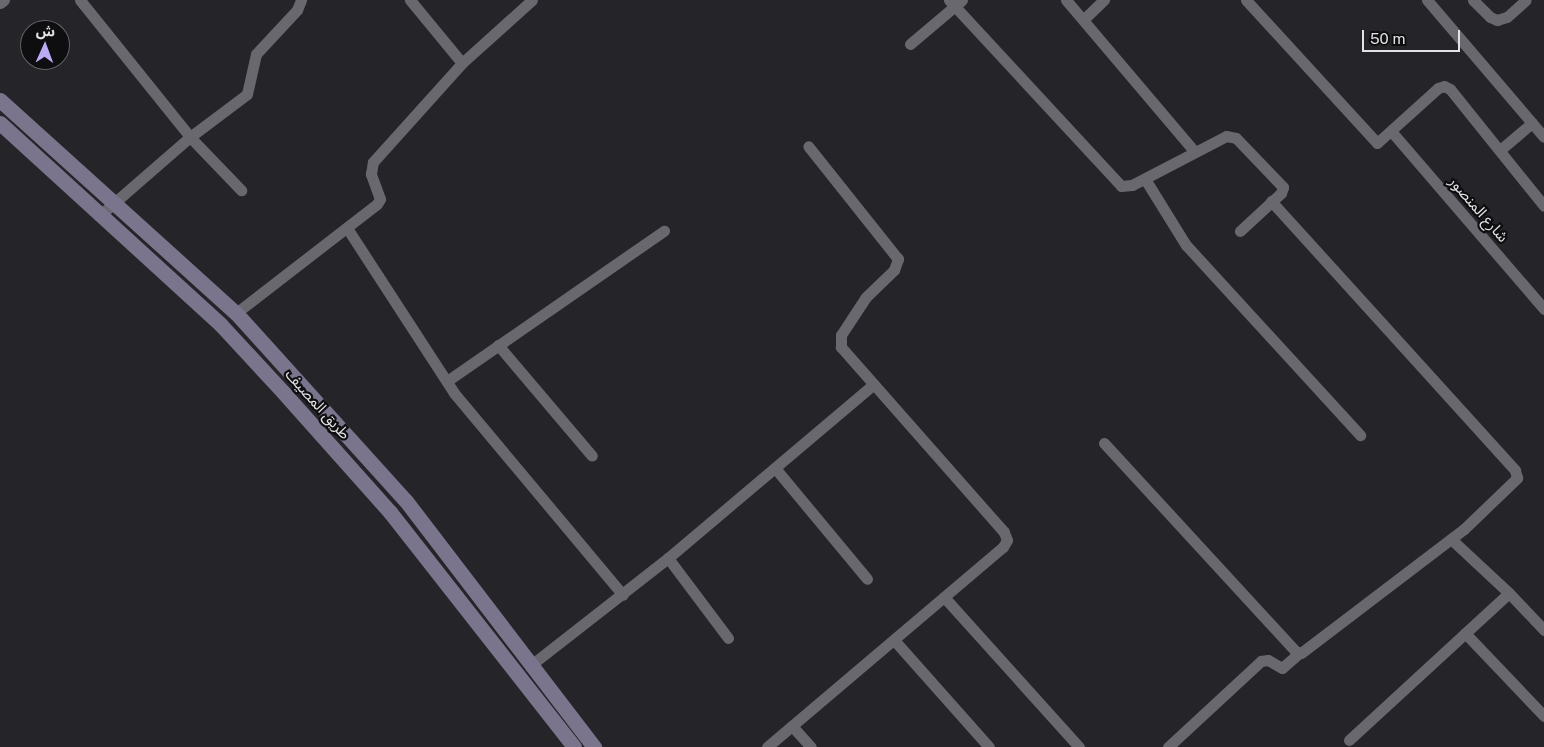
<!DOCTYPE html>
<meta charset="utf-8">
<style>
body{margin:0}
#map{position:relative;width:1544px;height:747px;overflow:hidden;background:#252429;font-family:"Public Sans","Noto Sans Arabic",sans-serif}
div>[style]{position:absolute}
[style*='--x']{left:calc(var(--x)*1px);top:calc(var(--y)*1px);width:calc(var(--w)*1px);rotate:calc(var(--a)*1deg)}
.street>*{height:11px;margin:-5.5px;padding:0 5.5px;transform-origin:5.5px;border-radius:5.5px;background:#69686e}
.secondary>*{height:15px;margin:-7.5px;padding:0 7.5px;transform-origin:7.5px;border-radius:7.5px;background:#7a758c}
span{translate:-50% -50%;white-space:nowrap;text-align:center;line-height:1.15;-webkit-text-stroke:4.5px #0e0e10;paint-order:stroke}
.street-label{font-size:15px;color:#e3e2e5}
.north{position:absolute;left:20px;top:20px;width:50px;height:50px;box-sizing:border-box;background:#0e0e10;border:1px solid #636365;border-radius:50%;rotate:2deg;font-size:14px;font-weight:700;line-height:20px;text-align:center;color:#e3e2e5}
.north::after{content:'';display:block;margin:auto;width:18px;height:22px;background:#bcaaf5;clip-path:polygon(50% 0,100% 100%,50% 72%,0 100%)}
.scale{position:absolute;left:1362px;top:30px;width:98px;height:22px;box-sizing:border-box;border:2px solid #e3e2e5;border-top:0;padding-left:6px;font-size:15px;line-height:18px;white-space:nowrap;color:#e3e2e5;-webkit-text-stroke:4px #0e0e10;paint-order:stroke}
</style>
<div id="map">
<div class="street">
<div style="--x:80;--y:0;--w:176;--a:51.2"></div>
<div style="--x:190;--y:137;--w:74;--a:46.1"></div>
<div style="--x:949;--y:0;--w:253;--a:47.2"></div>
<div style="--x:1121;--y:186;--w:11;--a:-5"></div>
<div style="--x:1132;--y:185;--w:106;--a:-27.5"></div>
<div style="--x:1226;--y:136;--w:10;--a:11"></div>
<div style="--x:1236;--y:138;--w:68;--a:46.2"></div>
<div style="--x:1283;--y:187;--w:6;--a:108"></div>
<div style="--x:1281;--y:193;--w:56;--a:137.2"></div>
<div style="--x:1066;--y:0;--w:199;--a:49.7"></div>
<div style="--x:1246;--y:0;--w:194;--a:47.5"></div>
<div style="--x:1377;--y:143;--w:82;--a:-42"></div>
<div style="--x:1438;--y:88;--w:6;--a:-18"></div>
<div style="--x:1444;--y:86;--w:7;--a:27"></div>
<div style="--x:1450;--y:89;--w:150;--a:51.2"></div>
<div style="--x:1427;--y:0;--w:180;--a:49.5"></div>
<div style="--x:1473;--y:0;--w:24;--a:45"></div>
<div style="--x:1490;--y:17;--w:8;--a:23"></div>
<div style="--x:1497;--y:20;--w:10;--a:-17"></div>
<div style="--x:1507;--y:17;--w:25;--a:-42"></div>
<div style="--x:0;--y:3;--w:5;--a:-37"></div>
<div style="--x:1084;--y:19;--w:28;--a:-44"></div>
<div style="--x:910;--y:44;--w:68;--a:-40.2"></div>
<div style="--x:462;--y:63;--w:94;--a:-42"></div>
<div style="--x:1391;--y:131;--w:235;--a:49.3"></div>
<div style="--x:1500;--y:150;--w:42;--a:-40.2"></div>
<div style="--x:1145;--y:179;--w:78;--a:58.2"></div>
<div style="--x:1186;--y:245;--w:258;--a:47.5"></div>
<div style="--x:99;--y:216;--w:121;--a:-41"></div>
<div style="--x:190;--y:137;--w:71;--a:-37"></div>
<div style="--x:247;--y:94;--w:41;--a:-77.3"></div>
<div style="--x:256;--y:54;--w:60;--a:-47"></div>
<div style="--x:297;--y:10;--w:11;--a:-68"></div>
<div style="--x:347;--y:228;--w:197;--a:57"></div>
<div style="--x:454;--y:393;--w:263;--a:50.1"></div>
<div style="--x:236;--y:313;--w:178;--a:-37.7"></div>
<div style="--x:377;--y:204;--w:6;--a:-59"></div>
<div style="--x:380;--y:199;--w:27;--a:-110"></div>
<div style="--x:371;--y:174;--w:12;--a:-81"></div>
<div style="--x:373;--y:162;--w:133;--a:-48"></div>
<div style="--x:462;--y:63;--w:82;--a:-129.5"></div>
<div style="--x:498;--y:345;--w:145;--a:49.7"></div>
<div style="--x:447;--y:381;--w:264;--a:-34.7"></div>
<div style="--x:1104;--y:443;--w:282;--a:47.4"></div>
<div style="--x:1295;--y:651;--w:6;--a:18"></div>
<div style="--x:1301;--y:653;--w:205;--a:-37.3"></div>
<div style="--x:1464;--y:529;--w:74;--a:-43.9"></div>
<div style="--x:1517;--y:478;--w:8;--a:-104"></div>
<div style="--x:1515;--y:470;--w:363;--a:-132.2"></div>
<div style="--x:775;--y:468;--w:144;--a:50.3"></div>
<div style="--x:1451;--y:539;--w:79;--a:43"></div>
<div style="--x:668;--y:558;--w:100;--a:53.1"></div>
<div style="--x:944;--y:597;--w:202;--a:48"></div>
<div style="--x:1465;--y:633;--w:115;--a:46.4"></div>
<div style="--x:894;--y:640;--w:143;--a:48.4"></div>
<div style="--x:531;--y:665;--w:174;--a:-38"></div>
<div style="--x:668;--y:558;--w:268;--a:-40.2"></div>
<div style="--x:792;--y:726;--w:28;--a:48"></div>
<div style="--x:1349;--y:740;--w:217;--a:-42.6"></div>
<div style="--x:1509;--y:593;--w:51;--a:46.6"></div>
<div style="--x:767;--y:747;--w:309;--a:-40.3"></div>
<div style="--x:1003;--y:547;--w:8;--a:-60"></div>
<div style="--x:1007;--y:540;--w:9;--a:-111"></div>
<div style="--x:1004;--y:532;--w:247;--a:-131.4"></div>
<div style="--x:841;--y:347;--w:12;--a:-90"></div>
<div style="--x:841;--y:335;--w:45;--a:-56.7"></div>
<div style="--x:866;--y:297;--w:39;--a:-44"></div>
<div style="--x:894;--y:270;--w:12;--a:-70"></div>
<div style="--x:898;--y:259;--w:144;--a:-128.5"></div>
<div style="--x:1168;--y:747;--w:127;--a:-42.8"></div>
<div style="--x:1261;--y:661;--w:7;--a:-8"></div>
<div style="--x:1268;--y:660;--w:16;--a:30"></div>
<div style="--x:1282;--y:668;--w:23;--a:-41"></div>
</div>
<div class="secondary">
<div style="--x:0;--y:100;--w:318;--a:42.1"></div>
<div style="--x:236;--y:313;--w:253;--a:47.9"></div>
<div style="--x:406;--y:501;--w:310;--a:52.6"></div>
<div style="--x:0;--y:123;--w:299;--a:42.4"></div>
<div style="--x:221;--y:325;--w:91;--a:47.2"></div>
<div style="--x:283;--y:392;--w:161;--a:48.3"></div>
<div style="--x:390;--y:512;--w:298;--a:51.9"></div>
</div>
<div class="street-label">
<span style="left:1479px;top:209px;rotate:49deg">شارع المنصور</span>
<span style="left:318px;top:404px;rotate:48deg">طريق المصيف</span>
</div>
<div class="north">ش</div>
<div class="scale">50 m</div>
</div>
